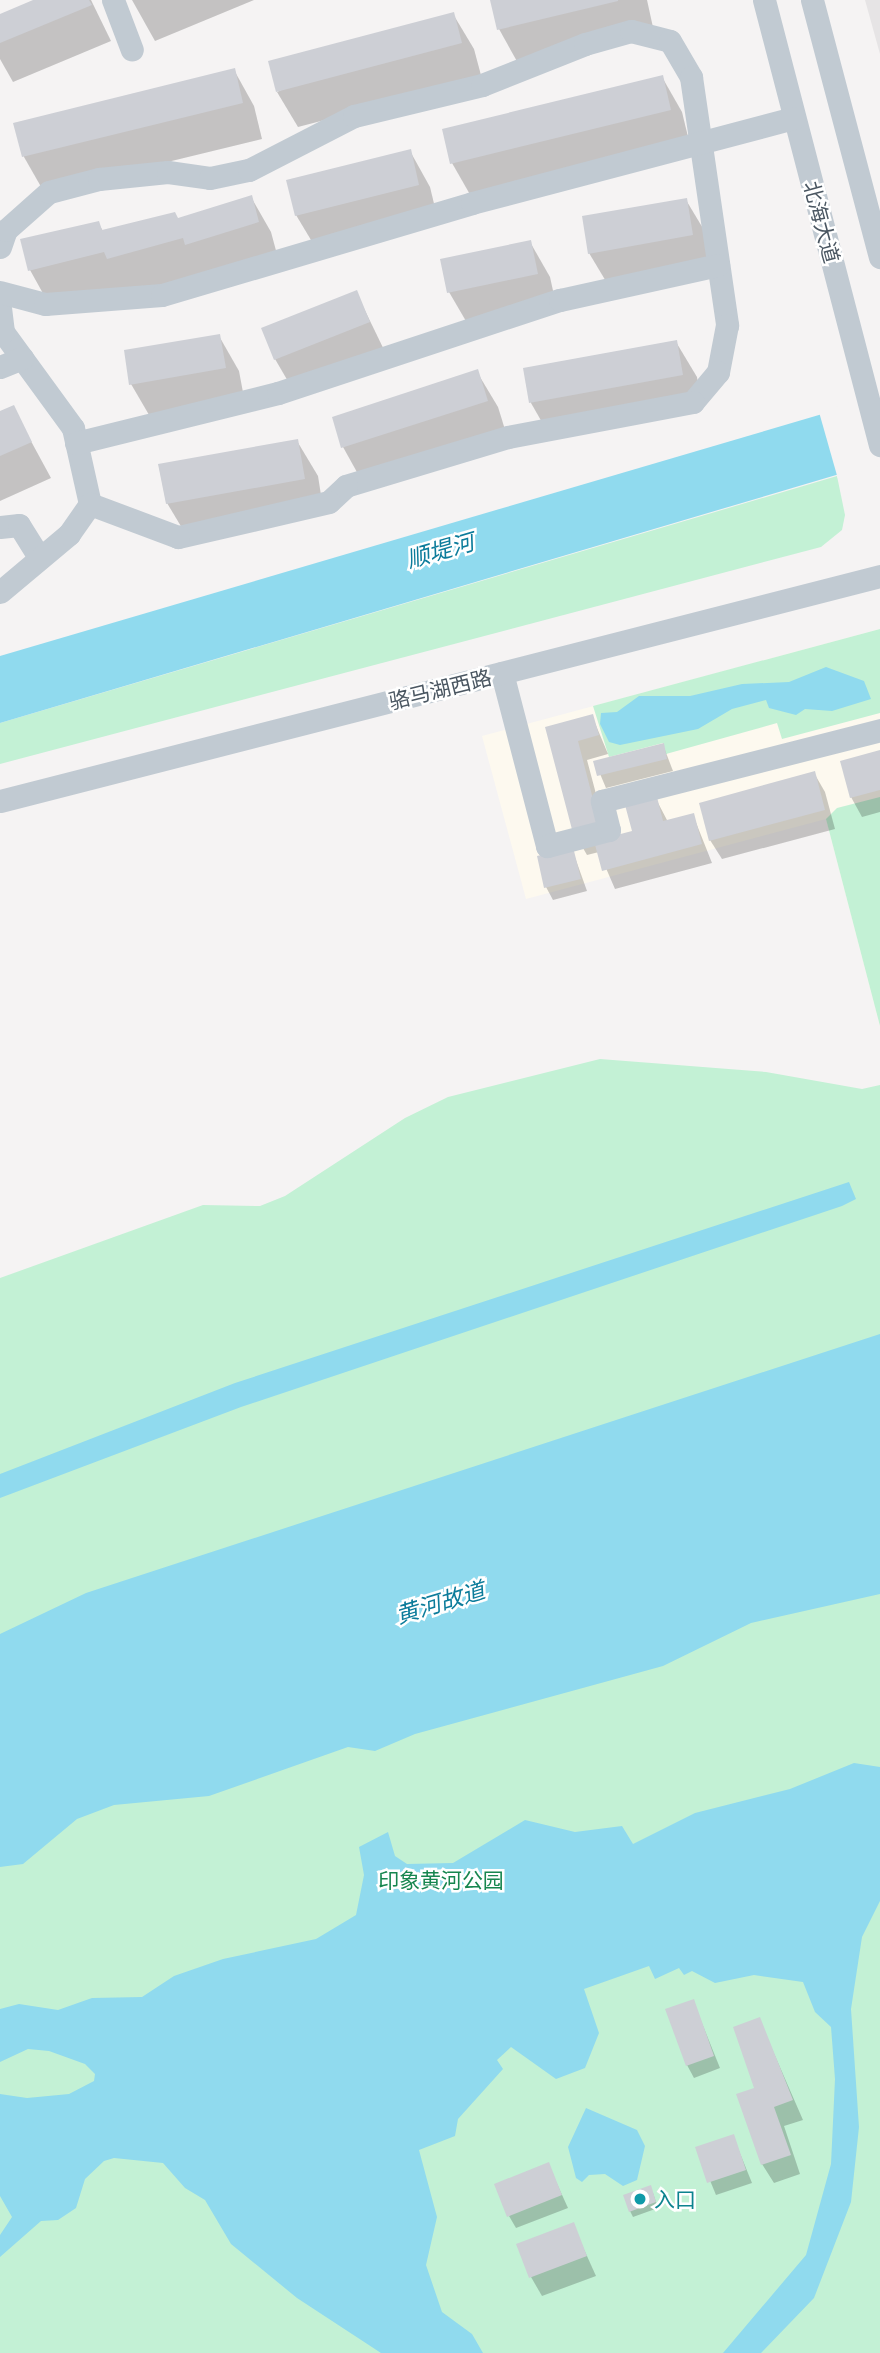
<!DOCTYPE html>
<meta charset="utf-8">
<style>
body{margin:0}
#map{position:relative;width:880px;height:2353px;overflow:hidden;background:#f5f3f3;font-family:"IBM Plex Sans","Noto Sans SC",sans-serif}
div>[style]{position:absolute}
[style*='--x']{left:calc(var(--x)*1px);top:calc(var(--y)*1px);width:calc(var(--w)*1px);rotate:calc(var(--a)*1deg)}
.commercial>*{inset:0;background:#fdf9ef}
.education>*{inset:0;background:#e6e4e5}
.green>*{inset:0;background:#c3f1d5}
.water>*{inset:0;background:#90daee}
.pier>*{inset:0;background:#f5f3f3}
.shadow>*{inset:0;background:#0003}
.building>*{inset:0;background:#cdcfd5}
.minor>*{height:23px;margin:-11.5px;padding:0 11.5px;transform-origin:11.5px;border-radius:11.5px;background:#c1cad2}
.dots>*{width:19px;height:19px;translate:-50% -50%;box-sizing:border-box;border:4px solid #fff;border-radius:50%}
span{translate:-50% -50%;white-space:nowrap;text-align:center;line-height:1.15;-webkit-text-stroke:5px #fff;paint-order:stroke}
.street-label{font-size:21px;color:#4a5661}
.park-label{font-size:21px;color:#17864f}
.culture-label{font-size:21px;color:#0d838f}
.left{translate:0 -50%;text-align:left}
.water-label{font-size:23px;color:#0c7c9b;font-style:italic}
</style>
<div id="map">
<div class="commercial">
<div style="clip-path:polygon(880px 629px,880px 1026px,826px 819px,526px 899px,482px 736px)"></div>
</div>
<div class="education">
<div style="clip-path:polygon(865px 0,880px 0,880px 54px)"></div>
</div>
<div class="green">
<div style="clip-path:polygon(837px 476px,845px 515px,842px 530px,821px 547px,0 764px,0 723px)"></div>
<div style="clip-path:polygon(880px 629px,880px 713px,782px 739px,777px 723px,666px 754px,663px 743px,609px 757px,593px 706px)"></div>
<div style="clip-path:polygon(880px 797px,880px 1026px,826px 819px,837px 808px)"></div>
<div style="clip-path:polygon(600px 1059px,766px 1072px,862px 1089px,880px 1085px,880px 2353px,0 2353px,0 1278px,203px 1205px,260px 1206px,285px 1196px,405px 1118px,448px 1097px)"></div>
</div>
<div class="water">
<div style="clip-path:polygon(880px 397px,880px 462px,0 723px,0 656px)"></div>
<div style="clip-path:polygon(826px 667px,864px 681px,871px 699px,832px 711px,805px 709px,796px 715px,769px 708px,766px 700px,732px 709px,698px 729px,620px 745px,609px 742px,600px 724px,601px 713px,617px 712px,639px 696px,690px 696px,742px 684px,789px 682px)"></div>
<div style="clip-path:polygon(849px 1182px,856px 1199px,842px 1206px,241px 1407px,0 1498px,0 1474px,235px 1383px)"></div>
<div style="clip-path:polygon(880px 1334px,880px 1594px,751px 1623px,663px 1666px,415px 1734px,375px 1751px,348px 1747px,209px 1796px,114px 1805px,77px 1819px,23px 1864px,0 1867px,0 1634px,86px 1593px)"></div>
<div style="clip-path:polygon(854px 1763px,880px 1767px,880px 1901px,862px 1937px,851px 2009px,859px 2127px,851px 2202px,814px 2298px,761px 2353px,723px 2353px,806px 2255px,831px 2164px,835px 2079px,831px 2027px,815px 2012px,803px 1982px,754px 1975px,715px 1983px,692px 1971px,684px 1975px,679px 1968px,655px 1979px,649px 1966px,584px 1989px,599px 2033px,585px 2068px,556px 2079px,511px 2047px,497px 2060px,503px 2069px,458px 2119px,455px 2136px,419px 2150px,437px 2217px,426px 2265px,442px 2312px,472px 2334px,483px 2353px,381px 2353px,297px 2298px,231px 2244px,205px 2200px,185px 2188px,163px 2163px,114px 2158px,104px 2161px,85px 2179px,76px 2208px,58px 2220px,41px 2221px,0 2257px,0 2235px,12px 2217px,0 2196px,0 2094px,27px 2098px,69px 2094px,94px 2081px,95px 2074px,85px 2064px,49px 2051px,28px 2049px,0 2062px,0 2009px,19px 2004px,58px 2010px,92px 1998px,142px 1997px,174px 1976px,223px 1959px,316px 1939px,356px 1915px,364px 1875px,359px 1847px,388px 1832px,395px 1856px,407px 1864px,453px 1863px,525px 1820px,575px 1832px,622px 1826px,633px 1844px,695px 1813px,790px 1789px)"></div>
<div style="clip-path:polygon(586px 2108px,637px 2130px,645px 2146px,637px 2180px,623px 2186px,605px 2174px,589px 2175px,582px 2182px,576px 2178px,568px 2147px)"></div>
</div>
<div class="pier">
<div style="clip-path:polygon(880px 393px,880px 466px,838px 479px,819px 412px)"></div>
</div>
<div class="shadow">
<div style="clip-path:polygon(38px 0,91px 0,111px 41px,13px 82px,0 59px,0 16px)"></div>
<div style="clip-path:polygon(132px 0,254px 0,155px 41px)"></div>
<div style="clip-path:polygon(492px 0,647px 0,654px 32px,519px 65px,499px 29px)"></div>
<div style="clip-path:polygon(453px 14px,474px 49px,482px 79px,298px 127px,277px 92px)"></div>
<div style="clip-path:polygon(234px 70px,254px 106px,262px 139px,44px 192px,24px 157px,16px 124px)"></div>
<div style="clip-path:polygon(662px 77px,682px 112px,690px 145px,472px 198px,452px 163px)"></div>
<div style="clip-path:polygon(410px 151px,430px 187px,438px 220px,317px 250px,296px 215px)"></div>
<div style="clip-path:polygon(251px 197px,271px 232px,278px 258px,129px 294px,50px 306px,30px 270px,98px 223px,103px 231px,178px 220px)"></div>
<div style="clip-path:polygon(686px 200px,707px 235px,713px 270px,610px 288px,589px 253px)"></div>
<div style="clip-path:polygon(530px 242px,550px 277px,557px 309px,470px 328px,449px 292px)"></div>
<div style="clip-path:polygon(356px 292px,388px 358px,296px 395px,275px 359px)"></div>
<div style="clip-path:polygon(219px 336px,239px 371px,245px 403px,152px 420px,131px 384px)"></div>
<div style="clip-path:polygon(676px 342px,697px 377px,702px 410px,551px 438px,531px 403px,525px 369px)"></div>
<div style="clip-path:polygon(477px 372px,498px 407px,507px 436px,363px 483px,343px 447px)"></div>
<div style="clip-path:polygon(13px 408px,51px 478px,0 501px,0 413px)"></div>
<div style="clip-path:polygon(297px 441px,318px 476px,324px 514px,188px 538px,167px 503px)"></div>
<div style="clip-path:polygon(592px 716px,608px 754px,587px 760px,608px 839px,634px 832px,656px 799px,668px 822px,693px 815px,712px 863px,615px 889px,599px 852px,587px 855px,576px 836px,547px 728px)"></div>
<div style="clip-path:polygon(663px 745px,673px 771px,606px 788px,595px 762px)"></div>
<div style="clip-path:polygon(880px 752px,880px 812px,862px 817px,851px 797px)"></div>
<div style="clip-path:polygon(814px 773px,825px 792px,835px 829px,722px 859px,710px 840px)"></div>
<div style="clip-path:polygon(572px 849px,587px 891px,553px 900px,546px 887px)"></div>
<div style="clip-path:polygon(693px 2001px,720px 2068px,694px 2078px,687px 2065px)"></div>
<div style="clip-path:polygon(759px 2019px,803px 2120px,784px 2126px,800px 2174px,774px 2183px,762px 2164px,757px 2089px)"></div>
<div style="clip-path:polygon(733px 2136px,752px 2183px,716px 2195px,697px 2149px)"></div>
<div style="clip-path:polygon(548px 2164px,568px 2208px,516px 2228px,509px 2216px)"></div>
<div style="clip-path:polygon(653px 2193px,658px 2208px,633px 2217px,630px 2211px)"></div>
<div style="clip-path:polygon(573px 2225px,596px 2276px,542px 2296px,531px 2277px)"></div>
</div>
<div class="building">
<div style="clip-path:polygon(33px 0,89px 0,92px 5px,0 43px,0 14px)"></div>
<div style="clip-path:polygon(490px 0,618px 0,618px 1px,497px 30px)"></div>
<div style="clip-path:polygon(454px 12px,462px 43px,276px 92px,268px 61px)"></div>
<div style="clip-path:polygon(235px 68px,243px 103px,22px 157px,13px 123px)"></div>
<div style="clip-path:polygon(663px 75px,671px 110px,450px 164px,442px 129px)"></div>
<div style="clip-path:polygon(411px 149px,419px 185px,295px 216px,286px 180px)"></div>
<div style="clip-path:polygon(252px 195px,259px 222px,185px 245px,183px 238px,107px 259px,104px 252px,28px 271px,20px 239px,99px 221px,102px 230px,175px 212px,178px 218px)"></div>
<div style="clip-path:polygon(687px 198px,693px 235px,588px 254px,582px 216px)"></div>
<div style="clip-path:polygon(531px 240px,538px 274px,447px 293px,440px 259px)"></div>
<div style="clip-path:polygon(357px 290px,370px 322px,274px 360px,261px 328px)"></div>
<div style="clip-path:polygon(220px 334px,226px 368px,129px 385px,124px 350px)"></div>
<div style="clip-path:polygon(677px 340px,683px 375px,529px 403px,523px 368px)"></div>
<div style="clip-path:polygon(478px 369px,488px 401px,341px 448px,332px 417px)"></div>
<div style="clip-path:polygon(14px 405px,32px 442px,0 456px,0 411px)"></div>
<div style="clip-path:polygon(298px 439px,305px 479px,166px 504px,158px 464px)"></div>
<div style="clip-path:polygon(593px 714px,599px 735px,578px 741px,601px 830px,574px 837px,545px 727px)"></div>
<div style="clip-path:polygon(664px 743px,667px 759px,597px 776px,593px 761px)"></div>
<div style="clip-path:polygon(880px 750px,880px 790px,850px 798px,840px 761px)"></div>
<div style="clip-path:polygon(815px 771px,825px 810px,709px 841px,699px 803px)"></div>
<div style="clip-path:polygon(657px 797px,663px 821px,694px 813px,702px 844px,602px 871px,594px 841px,632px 831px,625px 805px)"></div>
<div style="clip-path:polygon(573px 847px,581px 879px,544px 888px,537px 856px)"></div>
<div style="clip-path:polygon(694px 1999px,714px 2056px,686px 2066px,665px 2009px)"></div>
<div style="clip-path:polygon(760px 2017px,793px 2100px,774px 2107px,791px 2155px,761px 2165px,736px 2094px,754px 2088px,733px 2027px)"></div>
<div style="clip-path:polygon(734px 2134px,746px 2170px,707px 2183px,695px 2147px)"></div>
<div style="clip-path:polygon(549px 2162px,562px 2195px,507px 2217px,494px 2184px)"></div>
<div style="clip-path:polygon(651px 2185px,656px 2202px,629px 2212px,623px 2195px)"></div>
<div style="clip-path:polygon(574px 2222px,587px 2256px,529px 2278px,516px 2244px)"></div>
</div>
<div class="minor">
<div style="--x:113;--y:0;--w:53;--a:69.2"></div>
<div style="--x:764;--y:0;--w:460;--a:75.4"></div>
<div style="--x:812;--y:0;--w:266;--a:75.2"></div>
<div style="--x:0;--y:247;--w:18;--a:-71"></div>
<div style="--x:6;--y:230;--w:57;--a:-41.5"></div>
<div style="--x:49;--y:192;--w:52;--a:-14.6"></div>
<div style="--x:99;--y:179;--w:69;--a:-5.8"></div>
<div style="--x:168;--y:172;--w:42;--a:8.1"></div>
<div style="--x:210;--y:178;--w:40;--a:-12"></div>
<div style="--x:249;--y:170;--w:118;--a:-27.2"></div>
<div style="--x:354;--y:116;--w:132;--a:-13.6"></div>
<div style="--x:482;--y:85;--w:111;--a:-21.7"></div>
<div style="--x:585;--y:44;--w:48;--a:-15.8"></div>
<div style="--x:631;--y:31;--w:40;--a:14.4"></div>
<div style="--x:670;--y:41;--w:42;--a:59.7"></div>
<div style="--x:691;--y:77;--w:251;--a:81.7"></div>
<div style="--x:727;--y:325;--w:48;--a:100.8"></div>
<div style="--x:718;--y:372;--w:39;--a:130"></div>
<div style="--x:693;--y:402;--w:188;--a:169.3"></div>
<div style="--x:508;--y:437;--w:169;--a:163.2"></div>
<div style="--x:346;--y:486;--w:23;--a:137"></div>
<div style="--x:329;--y:502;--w:155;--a:166.9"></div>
<div style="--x:178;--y:537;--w:94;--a:-159.4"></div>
<div style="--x:90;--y:504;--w:78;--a:-102.6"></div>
<div style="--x:73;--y:428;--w:119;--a:-126.1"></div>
<div style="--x:3;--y:332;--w:23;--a:-97"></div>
<div style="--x:0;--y:292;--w:47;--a:14.9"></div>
<div style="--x:45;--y:304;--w:117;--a:-4.4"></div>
<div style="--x:162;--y:295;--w:323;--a:-16.5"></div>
<div style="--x:472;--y:203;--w:333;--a:-14.8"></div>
<div style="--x:0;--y:367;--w:24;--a:-22"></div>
<div style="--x:76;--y:443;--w:208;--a:-13.9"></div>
<div style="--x:278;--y:393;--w:297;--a:-18.3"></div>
<div style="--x:560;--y:300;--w:162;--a:-12.5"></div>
<div style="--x:0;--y:527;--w:19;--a:-6"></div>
<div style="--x:19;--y:525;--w:39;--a:58"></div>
<div style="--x:0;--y:592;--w:90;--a:-40"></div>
<div style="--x:69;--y:534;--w:37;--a:-55"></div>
<div style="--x:502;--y:673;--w:179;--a:75.4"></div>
<div style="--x:547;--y:846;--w:64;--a:-14.5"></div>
<div style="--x:609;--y:830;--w:30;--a:-104"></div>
<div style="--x:602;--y:801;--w:287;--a:-14.3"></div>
<div style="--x:0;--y:801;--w:908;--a:-14.34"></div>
</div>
<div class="dots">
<div style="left:640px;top:2199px;background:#0f9aa8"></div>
</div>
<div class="street-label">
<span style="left:822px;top:222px;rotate:75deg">北海大道</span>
<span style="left:440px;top:689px;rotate:-14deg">骆马湖西路</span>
</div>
<div class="park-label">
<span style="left:441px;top:1880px">印象黄河公园</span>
</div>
<div class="culture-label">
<span class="left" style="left:654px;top:2199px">入口</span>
</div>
<div class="water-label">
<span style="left:440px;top:550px;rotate:-16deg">顺堤河</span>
<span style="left:440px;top:1602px;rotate:-17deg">黄河故道</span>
</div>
</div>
